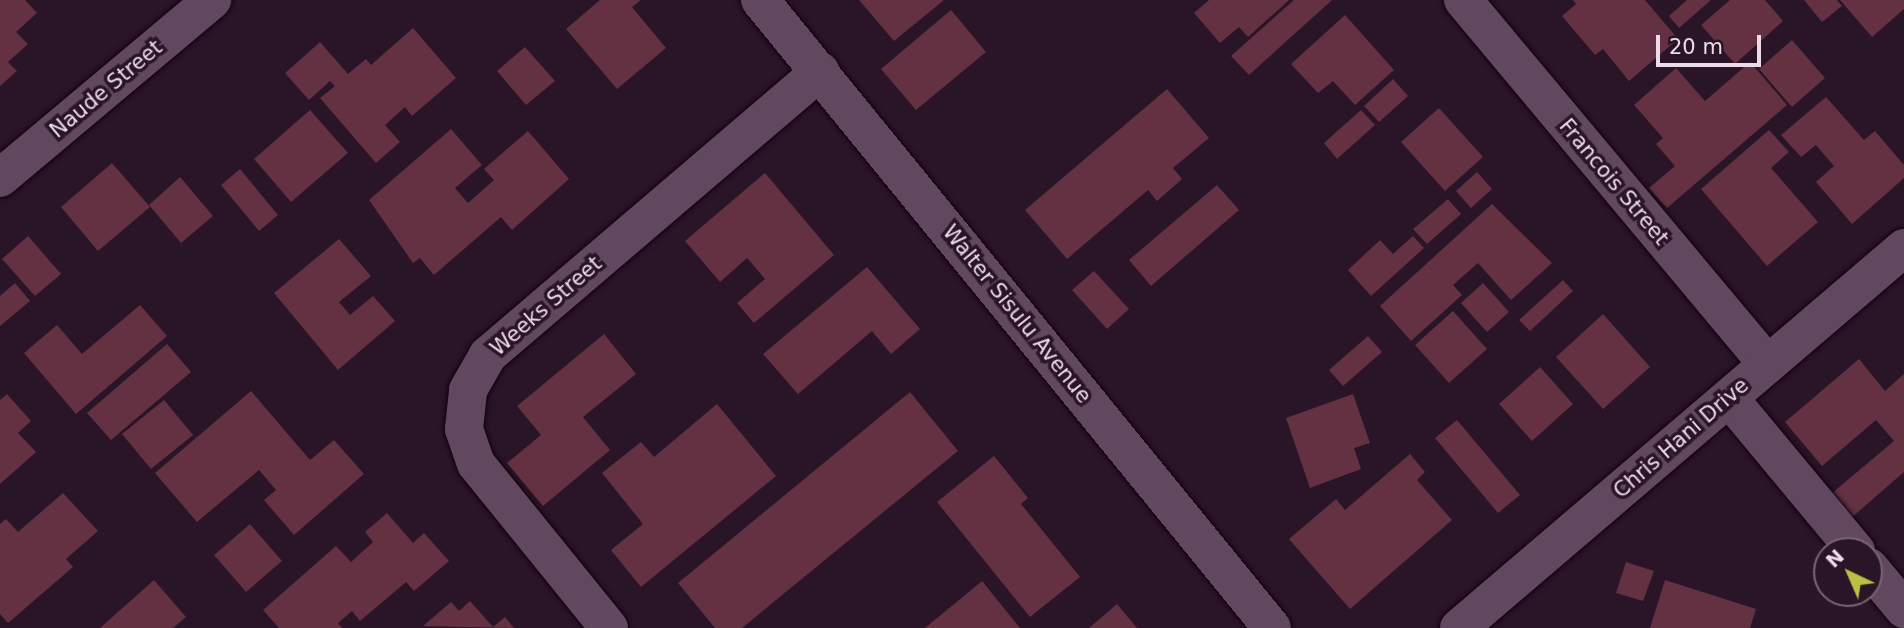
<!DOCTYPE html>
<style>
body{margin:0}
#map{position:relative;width:1904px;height:628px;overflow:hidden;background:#2a1427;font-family:"DejaVu Sans",sans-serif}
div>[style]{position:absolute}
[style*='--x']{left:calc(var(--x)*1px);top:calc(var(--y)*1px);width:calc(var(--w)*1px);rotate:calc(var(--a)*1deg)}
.building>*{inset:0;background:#633142}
.roads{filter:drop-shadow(0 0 2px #120110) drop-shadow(0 0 2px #120110)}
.minor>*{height:38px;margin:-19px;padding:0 19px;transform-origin:19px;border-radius:19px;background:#62485e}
span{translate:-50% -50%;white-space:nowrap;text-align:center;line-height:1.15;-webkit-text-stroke:7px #2a1427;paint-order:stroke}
.street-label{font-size:21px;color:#ecdbe9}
.north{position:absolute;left:1813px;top:537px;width:70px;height:70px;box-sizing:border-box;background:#2a1427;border:2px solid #786475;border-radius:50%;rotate:316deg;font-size:19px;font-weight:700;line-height:28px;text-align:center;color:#ecdbe9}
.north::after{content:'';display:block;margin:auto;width:24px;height:32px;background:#bac046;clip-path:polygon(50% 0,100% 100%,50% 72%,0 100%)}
.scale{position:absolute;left:1656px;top:35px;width:105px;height:32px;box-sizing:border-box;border:4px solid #ecdbe9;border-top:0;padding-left:9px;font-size:21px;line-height:24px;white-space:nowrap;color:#ecdbe9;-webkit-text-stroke:5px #2a1427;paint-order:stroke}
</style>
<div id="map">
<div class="building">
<div style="clip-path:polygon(0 0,25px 0,37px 13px,16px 32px,28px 44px,8px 62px,17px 71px,0 86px)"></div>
<div style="clip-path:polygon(600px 0,641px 0,632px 7px,666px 48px,617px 89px,566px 29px)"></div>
<div style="clip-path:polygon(859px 0,944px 0,894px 41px)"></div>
<div style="clip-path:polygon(1209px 0,1289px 0,1248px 37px,1239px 27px,1220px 43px,1194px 13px)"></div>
<div style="clip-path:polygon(1294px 0,1332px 0,1249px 75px,1231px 56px)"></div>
<div style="clip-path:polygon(1573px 0,1645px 0,1678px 39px,1629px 81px,1603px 49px,1595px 55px,1562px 16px,1576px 4px)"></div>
<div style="clip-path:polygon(1687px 0,1711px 0,1679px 28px,1669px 16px)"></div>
<div style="clip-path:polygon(1730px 0,1765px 0,1783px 21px,1735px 64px,1701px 25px)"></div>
<div style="clip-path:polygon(1804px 0,1837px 0,1842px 6px,1822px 22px)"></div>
<div style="clip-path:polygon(1840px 0,1904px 0,1904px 9px,1872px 37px)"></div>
<div style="clip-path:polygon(951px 10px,986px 52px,916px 110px,881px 69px)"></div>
<div style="clip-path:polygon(1345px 15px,1394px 70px,1355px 105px,1333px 81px,1318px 93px,1291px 64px)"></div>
<div style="clip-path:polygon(413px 28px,456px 78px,412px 116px,405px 107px,385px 125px,400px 142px,376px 163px,320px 98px,335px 86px,330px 81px,309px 100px,285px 73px,320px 42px,348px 74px,366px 59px,371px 65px)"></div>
<div style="clip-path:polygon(1792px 40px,1825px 78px,1792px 107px,1759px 69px)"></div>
<div style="clip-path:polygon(525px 47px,555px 81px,526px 105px,497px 71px)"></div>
<div style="clip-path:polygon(1750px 62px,1787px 105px,1667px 208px,1649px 188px,1675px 166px,1656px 144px,1663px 138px,1634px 105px,1676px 68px,1705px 101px)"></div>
<div style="clip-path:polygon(1393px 79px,1408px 96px,1379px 122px,1364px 106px)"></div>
<div style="clip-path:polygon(1167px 89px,1209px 138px,1173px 168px,1182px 179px,1157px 201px,1148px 190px,1067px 259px,1025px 210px)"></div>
<div style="clip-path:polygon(1826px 97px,1864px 140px,1875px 131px,1904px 165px,1904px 178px,1852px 224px,1816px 182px,1834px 166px,1816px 145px,1801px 157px,1781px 135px)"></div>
<div style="clip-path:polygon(1439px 108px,1483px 157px,1445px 191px,1401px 142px)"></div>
<div style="clip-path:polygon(310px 110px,348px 153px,291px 202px,254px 159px)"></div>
<div style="clip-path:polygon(1361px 110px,1375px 125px,1337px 159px,1324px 143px)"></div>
<div style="clip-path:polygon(451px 129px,482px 165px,455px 188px,468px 203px,494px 180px,484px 169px,528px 131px,569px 179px,512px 230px,501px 217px,434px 275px,420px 258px,413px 263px,369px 200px)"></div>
<div style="clip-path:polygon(1769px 130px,1789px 152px,1771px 168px,1818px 222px,1767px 266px,1701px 189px)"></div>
<div style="clip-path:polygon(112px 163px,150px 207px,98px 251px,61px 207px)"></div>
<div style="clip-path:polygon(240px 169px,278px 215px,259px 231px,221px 185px)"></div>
<div style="clip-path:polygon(1477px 172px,1492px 189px,1471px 208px,1456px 191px)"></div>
<div style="clip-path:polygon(765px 173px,834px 255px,754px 323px,737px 303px,765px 279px,747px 258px,720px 282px,685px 241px)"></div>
<div style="clip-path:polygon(180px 177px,213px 216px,181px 243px,149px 205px)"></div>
<div style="clip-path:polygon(1217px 185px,1239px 210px,1151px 286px,1129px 260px)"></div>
<div style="clip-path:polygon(1448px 199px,1461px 214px,1427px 244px,1413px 229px)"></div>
<div style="clip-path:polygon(1492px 204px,1552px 263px,1511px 300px,1478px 263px,1453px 285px,1462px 295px,1411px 341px,1380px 306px)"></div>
<div style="clip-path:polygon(28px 236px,61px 274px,35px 296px,2px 259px)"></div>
<div style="clip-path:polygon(1413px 236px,1424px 248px,1371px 296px,1348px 270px,1380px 240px,1393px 254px)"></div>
<div style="clip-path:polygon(339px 239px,371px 276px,339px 302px,350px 315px,373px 296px,395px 321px,338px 370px,274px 293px)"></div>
<div style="clip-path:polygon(867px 267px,920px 329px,891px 354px,872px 331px,798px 394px,763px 354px)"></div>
<div style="clip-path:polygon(1094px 271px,1129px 309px,1107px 329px,1072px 290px)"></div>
<div style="clip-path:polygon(1563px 280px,1573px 291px,1530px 331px,1519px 320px)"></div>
<div style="clip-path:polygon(15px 283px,30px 301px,0 326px,0 296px)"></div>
<div style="clip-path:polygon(1483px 283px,1509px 312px,1487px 332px,1461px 303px)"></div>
<div style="clip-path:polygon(140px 305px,167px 336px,76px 414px,24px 353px,57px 325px,82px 354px)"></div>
<div style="clip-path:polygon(1453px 311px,1487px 349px,1449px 383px,1415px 345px)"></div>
<div style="clip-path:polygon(1603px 314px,1650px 367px,1603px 409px,1556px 357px)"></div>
<div style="clip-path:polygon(604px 334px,636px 374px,583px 417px,610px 450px,543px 506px,507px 463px,541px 435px,517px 406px)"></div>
<div style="clip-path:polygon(1368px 336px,1382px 352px,1343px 386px,1329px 370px)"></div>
<div style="clip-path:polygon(167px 344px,191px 372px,111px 440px,87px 413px)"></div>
<div style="clip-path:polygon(1859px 359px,1885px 391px,1904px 374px,1904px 472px,1851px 518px,1831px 494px,1894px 441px,1876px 420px,1822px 466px,1785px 422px)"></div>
<div style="clip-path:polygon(1540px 367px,1573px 404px,1532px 441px,1499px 404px)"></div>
<div style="clip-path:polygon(251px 391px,310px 460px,334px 440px,364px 474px,294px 535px,264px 500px,276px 490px,259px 470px,197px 522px,155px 473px)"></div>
<div style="clip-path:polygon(910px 392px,958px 451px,742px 628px,715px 628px,678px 583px)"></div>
<div style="clip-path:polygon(7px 394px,31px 421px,18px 433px,36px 452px,0 484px,0 400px)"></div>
<div style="clip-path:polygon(1353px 394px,1370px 443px,1354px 448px,1361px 469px,1310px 488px,1286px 418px)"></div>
<div style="clip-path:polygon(164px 400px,193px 435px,151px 469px,122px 434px)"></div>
<div style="clip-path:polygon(717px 404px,776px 476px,641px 587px,611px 550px,643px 524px,602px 473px,641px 442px,654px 457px)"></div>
<div style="clip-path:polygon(1457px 420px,1520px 495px,1498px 513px,1435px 438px)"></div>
<div style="clip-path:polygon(1410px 454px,1425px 472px,1417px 480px,1452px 520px,1350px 609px,1289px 539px,1336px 499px,1345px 510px)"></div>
<div style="clip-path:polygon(994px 456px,1028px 498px,1021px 504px,1080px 577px,1030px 617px,937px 502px)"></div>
<div style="clip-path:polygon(63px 493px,98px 531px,66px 559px,73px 567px,8px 623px,0 614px,0 524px,6px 519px,18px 532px)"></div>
<div style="clip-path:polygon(387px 513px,413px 543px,424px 533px,449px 561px,414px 591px,406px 582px,360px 621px,352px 611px,338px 623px,342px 628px,279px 628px,263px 610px,336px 546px,351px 562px,373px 542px,365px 532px)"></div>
<div style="clip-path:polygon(250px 524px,282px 561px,246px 592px,214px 555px)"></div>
<div style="clip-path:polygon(1626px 562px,1654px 571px,1643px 601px,1616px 593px)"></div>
<div style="clip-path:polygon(154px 580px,186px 617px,173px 628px,100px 628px)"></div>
<div style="clip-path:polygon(1665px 580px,1756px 609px,1750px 628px,1650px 628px)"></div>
<div style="clip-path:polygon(982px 581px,1020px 628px,925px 628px)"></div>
<div style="clip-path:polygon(470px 601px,493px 627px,505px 617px,514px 628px,423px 626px,451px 602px,459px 611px)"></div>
<div style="clip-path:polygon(1117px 604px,1137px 628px,1089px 628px)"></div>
</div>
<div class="roads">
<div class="minor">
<div style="--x:760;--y:0;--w:810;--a:50.81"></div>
<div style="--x:1463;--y:0;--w:473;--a:50.1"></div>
<div style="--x:0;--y:178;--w:277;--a:-40"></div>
<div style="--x:1729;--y:398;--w:199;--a:50.3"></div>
<div style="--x:1869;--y:567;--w:55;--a:50.2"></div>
<div style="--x:609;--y:628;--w:211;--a:-129"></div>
<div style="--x:476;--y:464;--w:37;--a:-109"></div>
<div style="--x:464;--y:429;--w:39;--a:-84"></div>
<div style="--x:468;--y:390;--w:40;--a:-60.3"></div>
<div style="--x:488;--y:355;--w:437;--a:-40.5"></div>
<div style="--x:1459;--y:628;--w:585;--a:-40.5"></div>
</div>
</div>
<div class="street-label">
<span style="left:106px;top:89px;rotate:-40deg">Naude Street</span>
<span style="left:1614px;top:182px;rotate:50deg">Francois Street</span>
<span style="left:546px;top:306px;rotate:-41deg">Weeks Street</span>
<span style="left:1017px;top:314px;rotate:51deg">Walter Sisulu Avenue</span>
<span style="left:1681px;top:438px;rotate:-41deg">Chris Hani Drive</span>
</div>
<div class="north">N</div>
<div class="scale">20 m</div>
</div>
